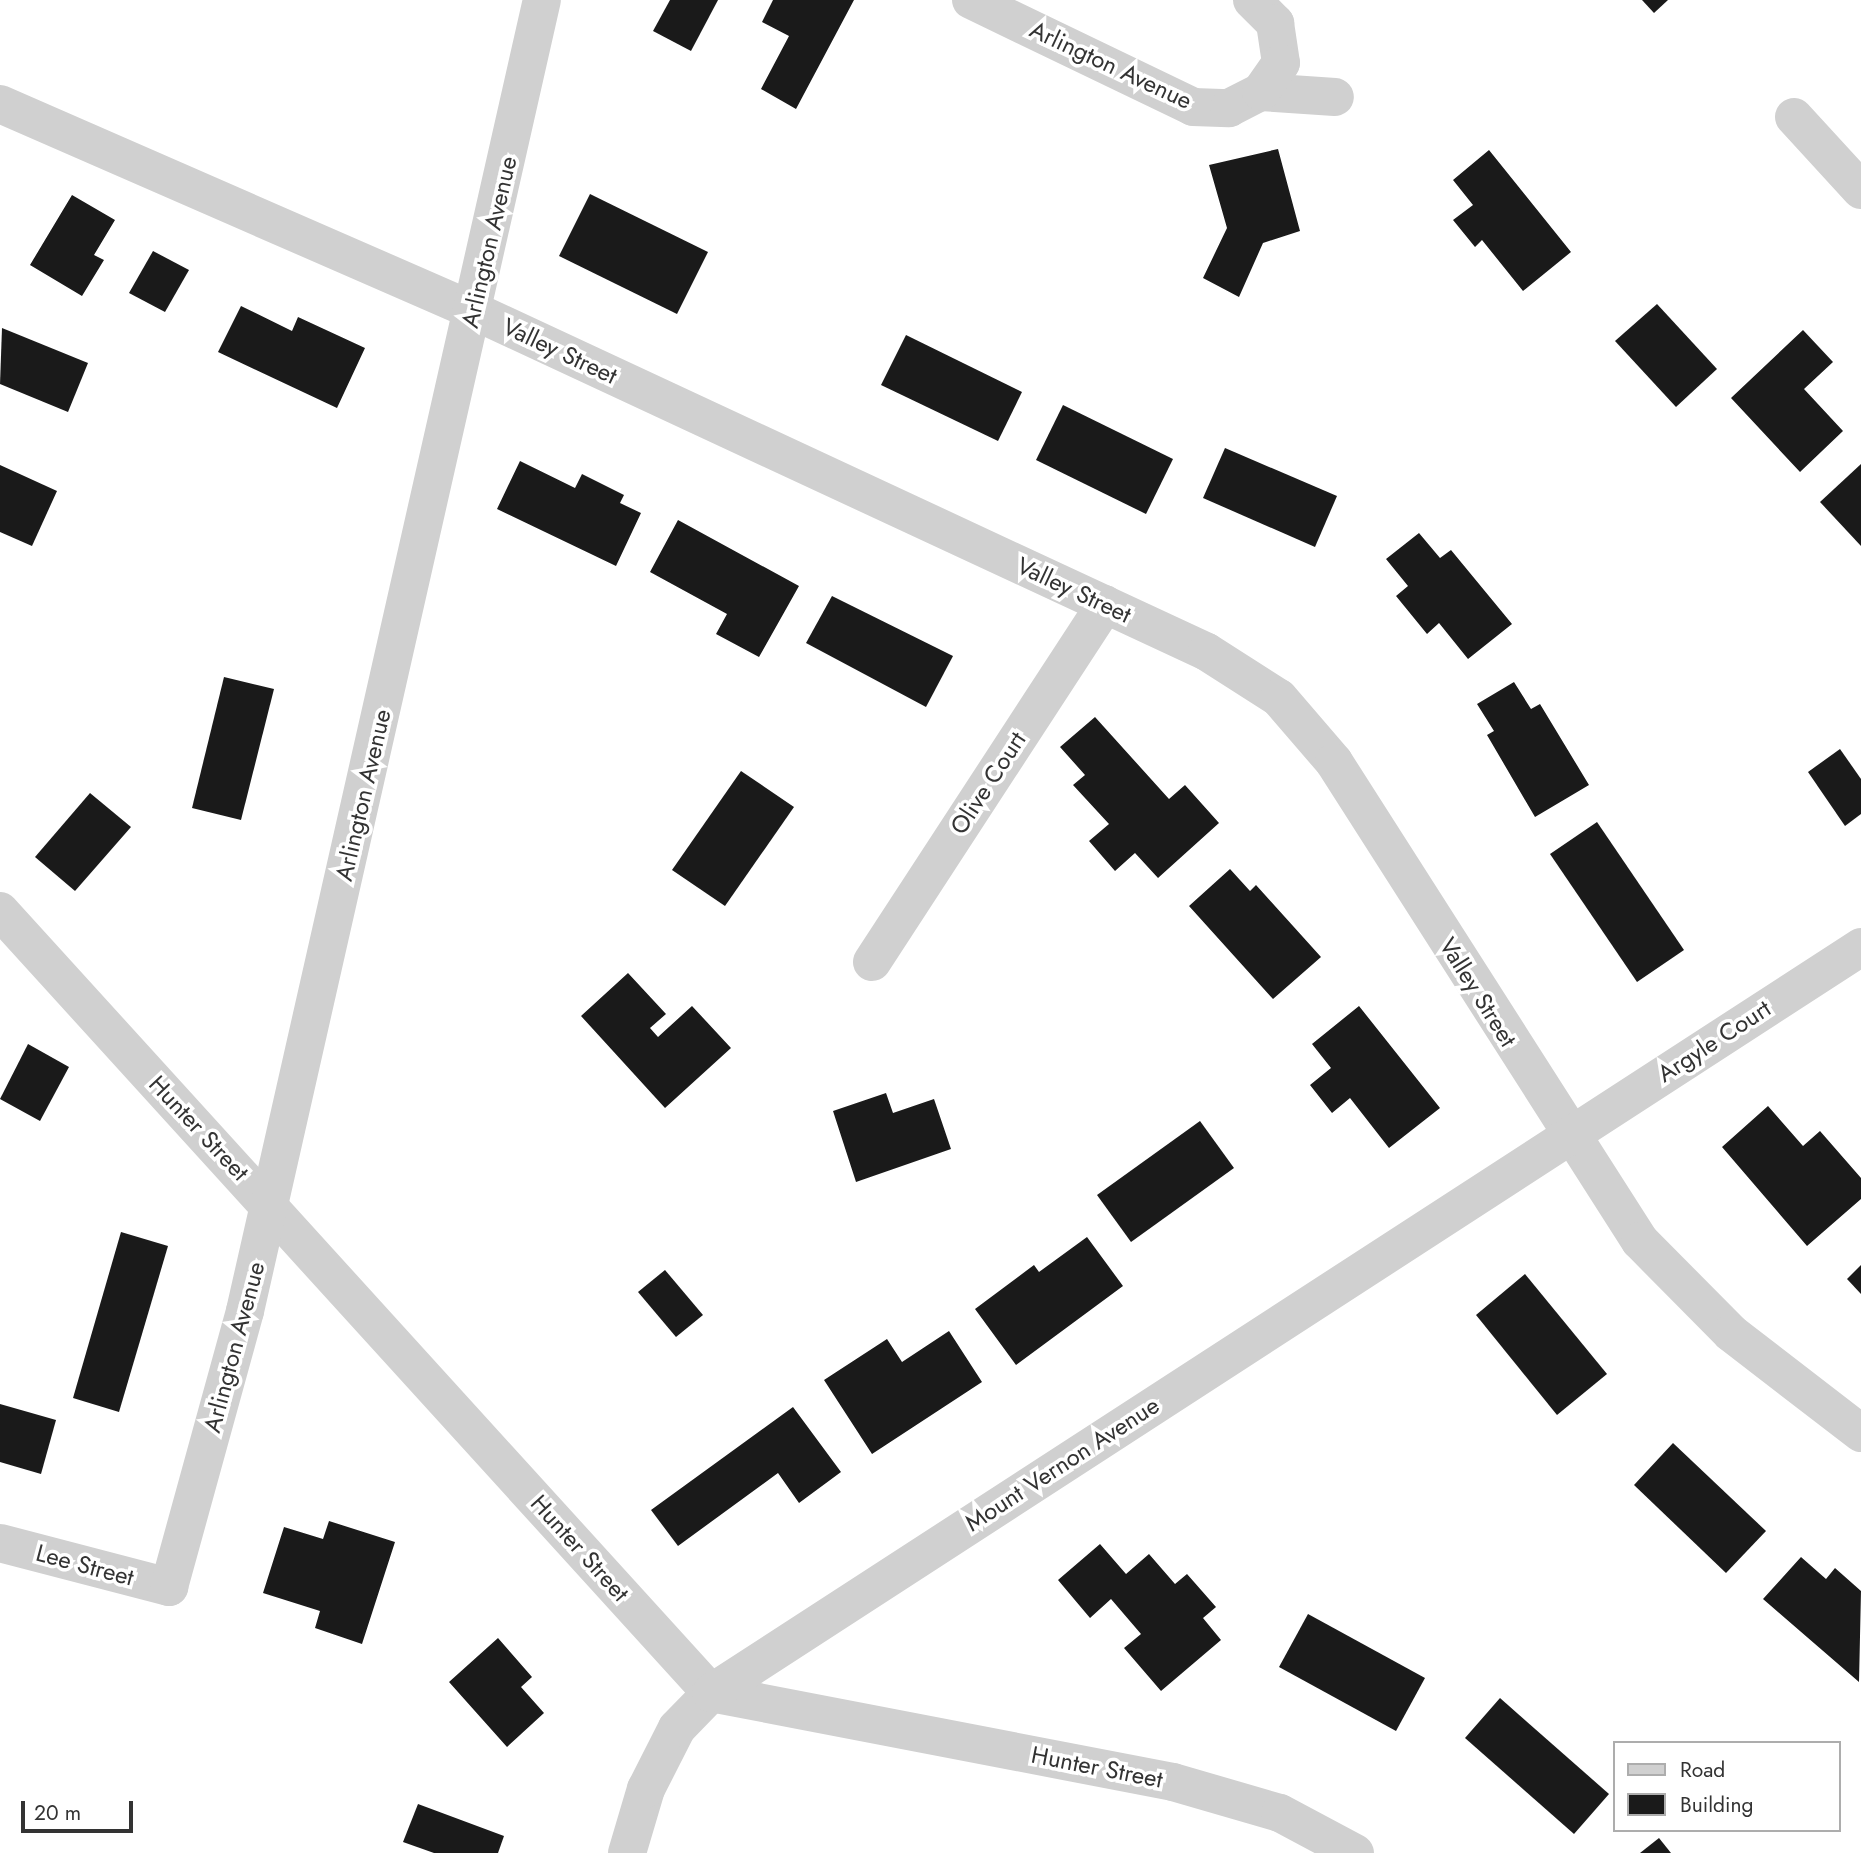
<!DOCTYPE html>
<style>
body{margin:0}
#map{position:relative;width:1861px;height:1853px;overflow:hidden;background:#fff;font-family:Jost,sans-serif}
div>[style]{position:absolute}
[style*='--x']{left:calc(var(--x)*1px);top:calc(var(--y)*1px);width:calc(var(--w)*1px);rotate:calc(var(--a)*1deg)}
.building>*{inset:0;background:#1a1a1a}
.minor>*{height:38px;margin:-19px;padding:0 19px;transform-origin:19px;border-radius:19px;background:#d0d0d0}
span{translate:-50% -50%;white-space:nowrap;text-align:center;line-height:1.15;-webkit-text-stroke:7px #fff;paint-order:stroke}
.street-label{font-size:24px;color:#333}
.legend{position:absolute;left:1613px;top:1741px;width:228px;height:91px;box-sizing:border-box;background:#fff;border:2px solid #adadad;margin:0;padding:9px 12px;list-style:none;font-size:21px;color:#333}
.legend li{display:flex;align-items:center;gap:14px;height:35px}
.legend b{width:35px;border:2px solid #adadad}
.scale{position:absolute;left:21px;top:1801px;width:112px;height:32px;box-sizing:border-box;border:4px solid #333;border-top:0;padding-left:9px;font-size:21px;line-height:24px;white-space:nowrap;color:#333;-webkit-text-stroke:5px #fff;paint-order:stroke}
</style>
<div id="map">
<div class="building">
<div style="clip-path:polygon(670px 0,718px 0,691px 51px,653px 31px)"></div>
<div style="clip-path:polygon(773px 0,854px 0,796px 109px,761px 89px,789px 36px,762px 22px)"></div>
<div style="clip-path:polygon(1642px 0,1668px 0,1654px 13px)"></div>
<div style="clip-path:polygon(1278px 149px,1300px 231px,1263px 243px,1239px 297px,1203px 278px,1227px 228px,1209px 165px)"></div>
<div style="clip-path:polygon(1489px 150px,1571px 252px,1523px 291px,1482px 240px,1475px 247px,1453px 220px,1473px 205px,1453px 180px)"></div>
<div style="clip-path:polygon(590px 194px,708px 252px,677px 314px,559px 256px)"></div>
<div style="clip-path:polygon(72px 195px,115px 220px,94px 255px,104px 260px,82px 296px,30px 265px)"></div>
<div style="clip-path:polygon(153px 251px,189px 270px,165px 312px,129px 293px)"></div>
<div style="clip-path:polygon(1657px 304px,1717px 369px,1676px 407px,1615px 341px)"></div>
<div style="clip-path:polygon(241px 306px,292px 331px,298px 317px,365px 348px,337px 408px,218px 352px)"></div>
<div style="clip-path:polygon(2px 328px,88px 363px,68px 412px,0 384px)"></div>
<div style="clip-path:polygon(1803px 330px,1833px 362px,1804px 389px,1843px 431px,1800px 472px,1731px 398px)"></div>
<div style="clip-path:polygon(906px 335px,1022px 392px,998px 441px,881px 385px)"></div>
<div style="clip-path:polygon(1063px 405px,1173px 459px,1146px 514px,1036px 460px)"></div>
<div style="clip-path:polygon(1225px 448px,1337px 496px,1315px 547px,1203px 498px)"></div>
<div style="clip-path:polygon(520px 461px,575px 488px,582px 474px,624px 495px,620px 503px,641px 513px,616px 566px,497px 509px)"></div>
<div style="clip-path:polygon(1861px 464px,1861px 546px,1820px 502px)"></div>
<div style="clip-path:polygon(0 465px,57px 491px,32px 546px,0 532px)"></div>
<div style="clip-path:polygon(678px 520px,799px 586px,759px 657px,716px 634px,727px 614px,650px 572px)"></div>
<div style="clip-path:polygon(1419px 533px,1440px 558px,1451px 550px,1512px 624px,1468px 659px,1439px 623px,1427px 634px,1396px 596px,1408px 586px,1386px 559px)"></div>
<div style="clip-path:polygon(832px 596px,953px 656px,926px 707px,806px 643px)"></div>
<div style="clip-path:polygon(224px 677px,274px 689px,241px 820px,192px 808px)"></div>
<div style="clip-path:polygon(1514px 682px,1531px 709px,1540px 704px,1589px 785px,1535px 817px,1487px 735px,1494px 731px,1477px 704px)"></div>
<div style="clip-path:polygon(1095px 717px,1169px 799px,1185px 785px,1219px 823px,1158px 878px,1135px 853px,1115px 871px,1089px 841px,1109px 824px,1073px 785px,1085px 775px,1060px 747px)"></div>
<div style="clip-path:polygon(1840px 749px,1861px 779px,1861px 814px,1845px 826px,1808px 772px)"></div>
<div style="clip-path:polygon(741px 771px,794px 807px,725px 906px,672px 870px)"></div>
<div style="clip-path:polygon(90px 793px,131px 827px,75px 891px,35px 857px)"></div>
<div style="clip-path:polygon(1597px 822px,1684px 950px,1637px 982px,1550px 854px)"></div>
<div style="clip-path:polygon(1230px 869px,1250px 891px,1256px 885px,1321px 957px,1273px 999px,1189px 906px)"></div>
<div style="clip-path:polygon(628px 973px,666px 1014px,650px 1028px,658px 1037px,692px 1006px,731px 1048px,665px 1108px,581px 1016px)"></div>
<div style="clip-path:polygon(1359px 1006px,1440px 1108px,1389px 1148px,1350px 1098px,1332px 1113px,1310px 1085px,1331px 1068px,1312px 1044px)"></div>
<div style="clip-path:polygon(28px 1044px,69px 1067px,40px 1121px,0 1099px)"></div>
<div style="clip-path:polygon(886px 1093px,893px 1113px,934px 1099px,951px 1149px,856px 1182px,833px 1111px)"></div>
<div style="clip-path:polygon(1768px 1106px,1803px 1146px,1820px 1131px,1861px 1178px,1861px 1199px,1807px 1246px,1722px 1147px)"></div>
<div style="clip-path:polygon(1200px 1121px,1234px 1168px,1131px 1242px,1097px 1195px)"></div>
<div style="clip-path:polygon(121px 1232px,168px 1246px,119px 1412px,73px 1398px)"></div>
<div style="clip-path:polygon(1087px 1237px,1123px 1286px,1016px 1365px,975px 1309px,1034px 1265px,1039px 1272px)"></div>
<div style="clip-path:polygon(1861px 1265px,1861px 1294px,1847px 1279px)"></div>
<div style="clip-path:polygon(665px 1270px,703px 1315px,676px 1337px,638px 1292px)"></div>
<div style="clip-path:polygon(1525px 1274px,1607px 1374px,1557px 1415px,1476px 1315px)"></div>
<div style="clip-path:polygon(949px 1331px,982px 1382px,872px 1454px,824px 1380px,887px 1339px,902px 1362px)"></div>
<div style="clip-path:polygon(0 1404px,56px 1420px,41px 1474px,0 1462px)"></div>
<div style="clip-path:polygon(793px 1407px,841px 1472px,799px 1503px,778px 1473px,678px 1546px,651px 1510px)"></div>
<div style="clip-path:polygon(1673px 1443px,1766px 1531px,1726px 1573px,1634px 1485px)"></div>
<div style="clip-path:polygon(329px 1521px,395px 1542px,362px 1644px,315px 1628px,320px 1611px,263px 1593px,284px 1527px,323px 1539px)"></div>
<div style="clip-path:polygon(1100px 1544px,1126px 1574px,1149px 1554px,1175px 1584px,1187px 1574px,1216px 1607px,1203px 1618px,1221px 1640px,1161px 1691px,1124px 1648px,1141px 1634px,1111px 1599px,1090px 1618px,1058px 1580px)"></div>
<div style="clip-path:polygon(1801px 1557px,1826px 1579px,1835px 1568px,1861px 1591px,1859px 1682px,1763px 1599px)"></div>
<div style="clip-path:polygon(1308px 1614px,1425px 1678px,1396px 1731px,1279px 1667px)"></div>
<div style="clip-path:polygon(498px 1638px,532px 1677px,521px 1687px,544px 1713px,507px 1747px,449px 1682px)"></div>
<div style="clip-path:polygon(1500px 1698px,1609px 1794px,1574px 1834px,1465px 1738px)"></div>
<div style="clip-path:polygon(418px 1804px,504px 1836px,498px 1853px,434px 1853px,403px 1842px)"></div>
<div style="clip-path:polygon(1659px 1838px,1671px 1853px,1640px 1853px)"></div>
</div>
<div class="minor">
<div style="--x:971;--y:0;--w:246;--a:25.7"></div>
<div style="--x:1193;--y:107;--w:36;--a:2"></div>
<div style="--x:1229;--y:108;--w:36;--a:-27"></div>
<div style="--x:1261;--y:92;--w:74;--a:3.9"></div>
<div style="--x:1252;--y:0;--w:33;--a:45"></div>
<div style="--x:1275;--y:23;--w:40;--a:81.5"></div>
<div style="--x:1281;--y:63;--w:35;--a:125"></div>
<div style="--x:0;--y:104;--w:517;--a:23.59"></div>
<div style="--x:474;--y:311;--w:808;--a:24.95"></div>
<div style="--x:1207;--y:652;--w:85;--a:32.6"></div>
<div style="--x:1279;--y:698;--w:84;--a:49.3"></div>
<div style="--x:1334;--y:762;--w:568;--a:57.43"></div>
<div style="--x:1640;--y:1241;--w:129;--a:45.3"></div>
<div style="--x:1731;--y:1333;--w:164;--a:37.6"></div>
<div style="--x:1794;--y:117;--w:99;--a:47.5"></div>
<div style="--x:0;--y:911;--w:1057;--a:47.72"></div>
<div style="--x:711;--y:1693;--w:470;--a:10.9"></div>
<div style="--x:1173;--y:1782;--w:111;--a:16.2"></div>
<div style="--x:1280;--y:1813;--w:85;--a:28.1"></div>
<div style="--x:872;--y:962;--w:427;--a:-56.9"></div>
<div style="--x:0;--y:1543;--w:175;--a:14.6"></div>
<div style="--x:169;--y:1587;--w:286;--a:-74.6"></div>
<div style="--x:245;--y:1311;--w:1344;--a:-77.24"></div>
<div style="--x:627;--y:1853;--w:67;--a:-73.5"></div>
<div style="--x:646;--y:1789;--w:68;--a:-63.1"></div>
<div style="--x:677;--y:1728;--w:49;--a:-45.8"></div>
<div style="--x:711;--y:1693;--w:1371;--a:-32.97"></div>
</div>
<div class="street-label">
<span style="left:1111px;top:65px;rotate:25deg">Arlington Avenue</span>
<span style="left:489px;top:242px;rotate:-77deg">Arlington Avenue</span>
<span style="left:560px;top:351px;rotate:25deg">Valley Street</span>
<span style="left:1074px;top:590px;rotate:25deg">Valley Street</span>
<span style="left:988px;top:783px;rotate:-57deg">Olive Court</span>
<span style="left:363px;top:795px;rotate:-77deg">Arlington Avenue</span>
<span style="left:1478px;top:992px;rotate:58deg">Valley Street</span>
<span style="left:1714px;top:1041px;rotate:-33deg">Argyle Court</span>
<span style="left:199px;top:1128px;rotate:47deg">Hunter Street</span>
<span style="left:234px;top:1347px;rotate:-75deg">Arlington Avenue</span>
<span style="left:1062px;top:1464px;rotate:-33deg">Mount Vernon Avenue</span>
<span style="left:580px;top:1548px;rotate:48deg">Hunter Street</span>
<span style="left:85px;top:1565px;rotate:15deg">Lee Street</span>
<span style="left:1097px;top:1767px;rotate:11deg">Hunter Street</span>
</div>
<ul class="legend">
<li><b style="height:9px;background:#d0d0d0"></b>Road</li>
<li><b style="height:19px;background:#1a1a1a"></b>Building</li>
</ul>
<div class="scale">20 m</div>
</div>
